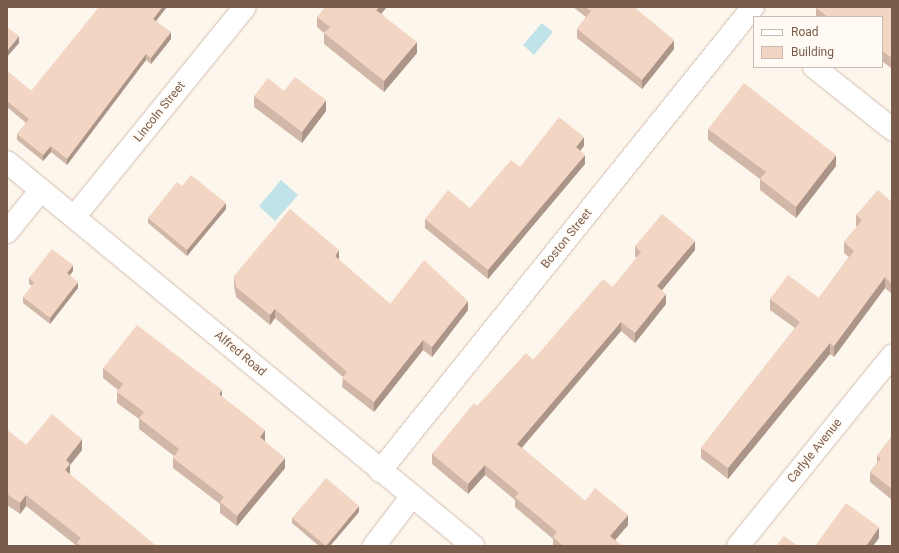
<!DOCTYPE html>
<style>
body{margin:0}
#map{position:relative;width:899px;height:553px;overflow:hidden;background:#fdf6ec;font-family:Roboto,sans-serif}
div>[style]{position:absolute}
[style*='--x']{left:calc(var(--x)*1px);top:calc(var(--y)*1px);width:calc(var(--w)*1px);rotate:calc(var(--a)*1deg)}
.water>*{inset:0;background:#bfe3e8}
.roads{filter:drop-shadow(0 0 1px #d1beb0) drop-shadow(0 0 1px #d1beb0)}
.minor>*{height:22px;margin:-11px;padding:0 11px;transform-origin:11px;border-radius:11px;background:#fff}
.wall>*{inset:0;background:#d1b7a8}
.shaded-wall>*{inset:0;background:#aa9588}
.building>*{inset:0;background:#f3d5c3}
span{translate:-50% -50%;white-space:nowrap;text-align:center;line-height:1.15;-webkit-text-stroke:3px #fffaf3;paint-order:stroke}
.street-label{font-size:12px;color:#7a5c4d}
.frame{position:absolute;inset:0;border:8px solid #7a5c4d;pointer-events:none}
.legend{position:absolute;left:753px;top:16px;width:130px;height:52px;box-sizing:border-box;background:#fffaf3;border:1px solid #cabbb1;margin:0;padding:5px 7px;list-style:none;font-size:12px;color:#7a5c4d}
.legend li{display:flex;align-items:center;gap:8px;height:20px}
.legend b{width:20px;border:1px solid #cabbb1}
</style>
<div id="map">
<div class="water">
<div style="clip-path:polygon(542px 23px,553px 32px,534px 55px,523px 45px)"></div>
<div style="clip-path:polygon(281px 180px,298px 195px,275px 221px,259px 206px)"></div>
</div>
<div class="roads">
<div class="minor">
<div style="--x:814;--y:67;--w:100;--a:38.5"></div>
<div style="--x:7;--y:162;--w:604;--a:39.49"></div>
<div style="--x:75;--y:216;--w:269;--a:-50.9"></div>
<div style="--x:7;--y:232;--w:54;--a:-51"></div>
<div style="--x:380;--y:471;--w:595;--a:-51.2"></div>
<div style="--x:374;--y:546;--w:63;--a:-52.8"></div>
<div style="--x:738;--y:546;--w:245;--a:-51"></div>
</div>
</div>
<div class="wall">
<div style="clip-path:polygon(573px 7px,634px 7px,674px 49px,642px 89px,577px 38px,577px 29px,586px 17px)"></div>
<div style="clip-path:polygon(815px 7px,892px 7px,892px 69px,882px 61px,882px 17px,816px 17px,816px 8px)"></div>
<div style="clip-path:polygon(382px 14px,417px 53px,384px 92px,324px 44px,324px 33px,317px 27px,317px 17px)"></div>
<div style="clip-path:polygon(156px 21px,171px 39px,151px 64px,146px 60px,67px 165px,51px 152px,43px 161px,17px 140px,17px 134px,26px 123px,7px 107px,7px 71px,31px 91px)"></div>
<div style="clip-path:polygon(284px 91px,326px 111px,302px 143px,254px 107px,254px 96px)"></div>
<div style="clip-path:polygon(708px 129px,836px 166px,796px 218px,760px 190px,760px 179px,708px 140px)"></div>
<div style="clip-path:polygon(584px 146px,580px 151px,585px 164px,488px 279px,425px 228px,425px 219px,470px 208px,520px 167px)"></div>
<div style="clip-path:polygon(182px 186px,226px 209px,187px 256px,148px 223px,148px 218px)"></div>
<div style="clip-path:polygon(892px 202px,892px 294px,885px 288px,834px 357px,830px 354px,728px 479px,701px 458px,701px 448px,795px 328px,770px 310px,770px 299px,819px 298px,849px 257px,844px 253px,844px 242px,857px 227px,856px 226px,856px 215px)"></div>
<div style="clip-path:polygon(635px 246px,695px 250px,662px 290px,666px 304px,635px 343px,621px 331px,522px 448px,585px 501px,628px 525px,615px 540px,622px 546px,553px 546px,553px 539px,515px 507px,515px 500px,485px 475px,468px 494px,432px 464px,432px 454px,477px 406px,533px 360px,613px 287px,637px 258px,635px 256px)"></div>
<div style="clip-path:polygon(339px 260px,390px 304px,468px 310px,432px 357px,423px 350px,374px 412px,342px 387px,343px 377px,275px 318px,270px 325px,236px 297px,234px 286px,234px 276px)"></div>
<div style="clip-path:polygon(73px 271px,70px 275px,78px 288px,50px 324px,23px 303px,23px 297px,32px 286px,29px 284px,29px 278px)"></div>
<div style="clip-path:polygon(103px 368px,222px 397px,265px 441px,285px 468px,237px 526px,220px 513px,220px 504px,173px 468px,173px 458px,174px 456px,139px 429px,139px 419px,117px 403px,117px 392px,118px 390px,103px 378px)"></div>
<div style="clip-path:polygon(7px 430px,26px 445px,82px 450px,70px 465px,70px 475px,156px 546px,77px 546px,26px 506px,20px 514px,7px 505px)"></div>
<div style="clip-path:polygon(892px 436px,892px 500px,870px 482px,870px 472px,877px 463px,877px 456px)"></div>
<div style="clip-path:polygon(359px 512px,330px 546px,319px 546px,292px 523px,292px 518px)"></div>
</div>
<div class="shaded-wall">
<div style="clip-path:polygon(162px 7px,167px 7px,153px 25px,153px 19px)"></div>
<div style="clip-path:polygon(379px 7px,387px 7px,376px 20px,376px 10px)"></div>
<div style="clip-path:polygon(171px 32px,171px 39px,151px 64px,151px 58px)"></div>
<div style="clip-path:polygon(19px 36px,19px 43px,7px 57px,7px 51px)"></div>
<div style="clip-path:polygon(674px 40px,674px 49px,642px 89px,642px 80px)"></div>
<div style="clip-path:polygon(417px 42px,417px 53px,384px 92px,384px 81px)"></div>
<div style="clip-path:polygon(146px 54px,146px 60px,67px 165px,67px 159px)"></div>
<div style="clip-path:polygon(326px 100px,326px 111px,302px 143px,302px 132px)"></div>
<div style="clip-path:polygon(584px 137px,584px 146px,576px 156px,576px 147px)"></div>
<div style="clip-path:polygon(51px 146px,51px 152px,43px 161px,43px 155px)"></div>
<div style="clip-path:polygon(585px 155px,585px 164px,488px 279px,488px 270px)"></div>
<div style="clip-path:polygon(836px 155px,836px 166px,796px 218px,796px 207px)"></div>
<div style="clip-path:polygon(226px 203px,226px 209px,187px 256px,187px 250px)"></div>
<div style="clip-path:polygon(695px 241px,695px 250px,657px 296px,657px 286px)"></div>
<div style="clip-path:polygon(339px 250px,339px 260px,335px 266px,335px 256px)"></div>
<div style="clip-path:polygon(73px 265px,73px 271px,67px 279px,67px 273px)"></div>
<div style="clip-path:polygon(885px 277px,885px 288px,834px 357px,834px 346px)"></div>
<div style="clip-path:polygon(78px 282px,78px 288px,50px 324px,50px 318px)"></div>
<div style="clip-path:polygon(666px 294px,666px 304px,635px 343px,635px 333px)"></div>
<div style="clip-path:polygon(468px 301px,468px 310px,432px 357px,432px 347px)"></div>
<div style="clip-path:polygon(275px 309px,275px 318px,270px 325px,270px 315px)"></div>
<div style="clip-path:polygon(621px 322px,621px 331px,517px 453px,517px 444px)"></div>
<div style="clip-path:polygon(423px 340px,423px 350px,374px 412px,374px 402px)"></div>
<div style="clip-path:polygon(830px 343px,830px 354px,728px 479px,728px 468px)"></div>
<div style="clip-path:polygon(222px 390px,222px 401px,219px 394px)"></div>
<div style="clip-path:polygon(265px 430px,265px 441px,260px 447px,260px 437px)"></div>
<div style="clip-path:polygon(82px 439px,82px 450px,70px 465px,70px 475px,65px 481px,66px 460px)"></div>
<div style="clip-path:polygon(285px 458px,285px 468px,237px 526px,237px 516px)"></div>
<div style="clip-path:polygon(485px 465px,485px 475px,468px 494px,468px 484px)"></div>
<div style="clip-path:polygon(26px 495px,26px 506px,20px 514px,20px 503px)"></div>
<div style="clip-path:polygon(359px 506px,359px 512px,330px 546px,326px 546px)"></div>
<div style="clip-path:polygon(628px 515px,628px 525px,610px 546px,610px 536px)"></div>
<div style="clip-path:polygon(879px 527px,879px 538px,873px 546px,866px 546px)"></div>
</div>
<div class="building">
<div style="clip-path:polygon(99px 7px,162px 7px,153px 19px,171px 32px,151px 58px,146px 54px,67px 159px,51px 146px,43px 155px,17px 134px,29px 119px,7px 101px,7px 71px,31px 91px)"></div>
<div style="clip-path:polygon(325px 7px,379px 7px,376px 10px,417px 42px,384px 81px,324px 33px,330px 27px,317px 17px)"></div>
<div style="clip-path:polygon(585px 7px,634px 7px,674px 40px,642px 80px,577px 29px,591px 11px)"></div>
<div style="clip-path:polygon(816px 7px,892px 7px,892px 58px,882px 51px,882px 17px,828px 17px,816px 8px)"></div>
<div style="clip-path:polygon(7px 27px,19px 36px,7px 51px)"></div>
<div style="clip-path:polygon(295px 77px,326px 100px,302px 132px,254px 96px,268px 78px,284px 91px)"></div>
<div style="clip-path:polygon(744px 83px,836px 155px,796px 207px,760px 179px,766px 172px,708px 129px)"></div>
<div style="clip-path:polygon(559px 117px,584px 137px,576px 147px,585px 155px,488px 270px,425px 219px,448px 190px,470px 208px,511px 160px,520px 167px)"></div>
<div style="clip-path:polygon(191px 175px,226px 203px,187px 250px,148px 218px,177px 182px,182px 186px)"></div>
<div style="clip-path:polygon(878px 190px,892px 202px,892px 284px,885px 277px,834px 346px,830px 343px,728px 468px,701px 448px,800px 322px,770px 299px,788px 275px,819px 298px,854px 251px,844px 242px,862px 220px,856px 215px)"></div>
<div style="clip-path:polygon(290px 209px,339px 250px,335px 256px,390px 304px,424px 260px,468px 301px,432px 347px,423px 340px,374px 402px,342px 378px,347px 372px,275px 309px,270px 315px,236px 287px,234px 276px)"></div>
<div style="clip-path:polygon(662px 214px,695px 241px,657px 286px,666px 294px,635px 333px,621px 322px,517px 444px,585px 501px,595px 488px,628px 515px,610px 536px,622px 546px,563px 546px,553px 537px,557px 532px,515px 497px,519px 493px,485px 465px,468px 484px,432px 454px,474px 403px,477px 406px,526px 353px,533px 360px,603px 279px,613px 287px,641px 252px,635px 246px)"></div>
<div style="clip-path:polygon(52px 249px,73px 265px,67px 273px,78px 282px,50px 318px,23px 297px,34px 283px,29px 278px)"></div>
<div style="clip-path:polygon(137px 325px,222px 390px,219px 394px,265px 430px,260px 437px,285px 458px,237px 516px,220px 502px,224px 497px,173px 458px,179px 449px,139px 418px,144px 412px,117px 392px,123px 384px,103px 368px)"></div>
<div style="clip-path:polygon(52px 414px,82px 439px,66px 460px,70px 464px,65px 470px,156px 546px,81px 546px,77px 543px,81px 538px,26px 495px,20px 503px,7px 494px,7px 430px,26px 445px)"></div>
<div style="clip-path:polygon(892px 436px,892px 489px,870px 472px,881px 458px,877px 456px)"></div>
<div style="clip-path:polygon(326px 478px,359px 506px,326px 546px,292px 518px)"></div>
<div style="clip-path:polygon(846px 503px,879px 527px,866px 546px,815px 546px)"></div>
<div style="clip-path:polygon(784px 536px,798px 546px,776px 546px)"></div>
</div>
<div class="street-label">
<span style="left:160px;top:112px;rotate:-51deg">Lincoln Street</span>
<span style="left:567px;top:239px;rotate:-51deg">Boston Street</span>
<span style="left:240px;top:354px;rotate:40deg">Alfred Road</span>
<span style="left:815px;top:451px;rotate:-51deg">Carlyle Avenue</span>
</div>
<div class="frame"></div>
<ul class="legend">
<li><b style="height:5px;background:#fff"></b>Road</li>
<li><b style="height:11px;background:#f3d5c3"></b>Building</li>
</ul>
</div>
